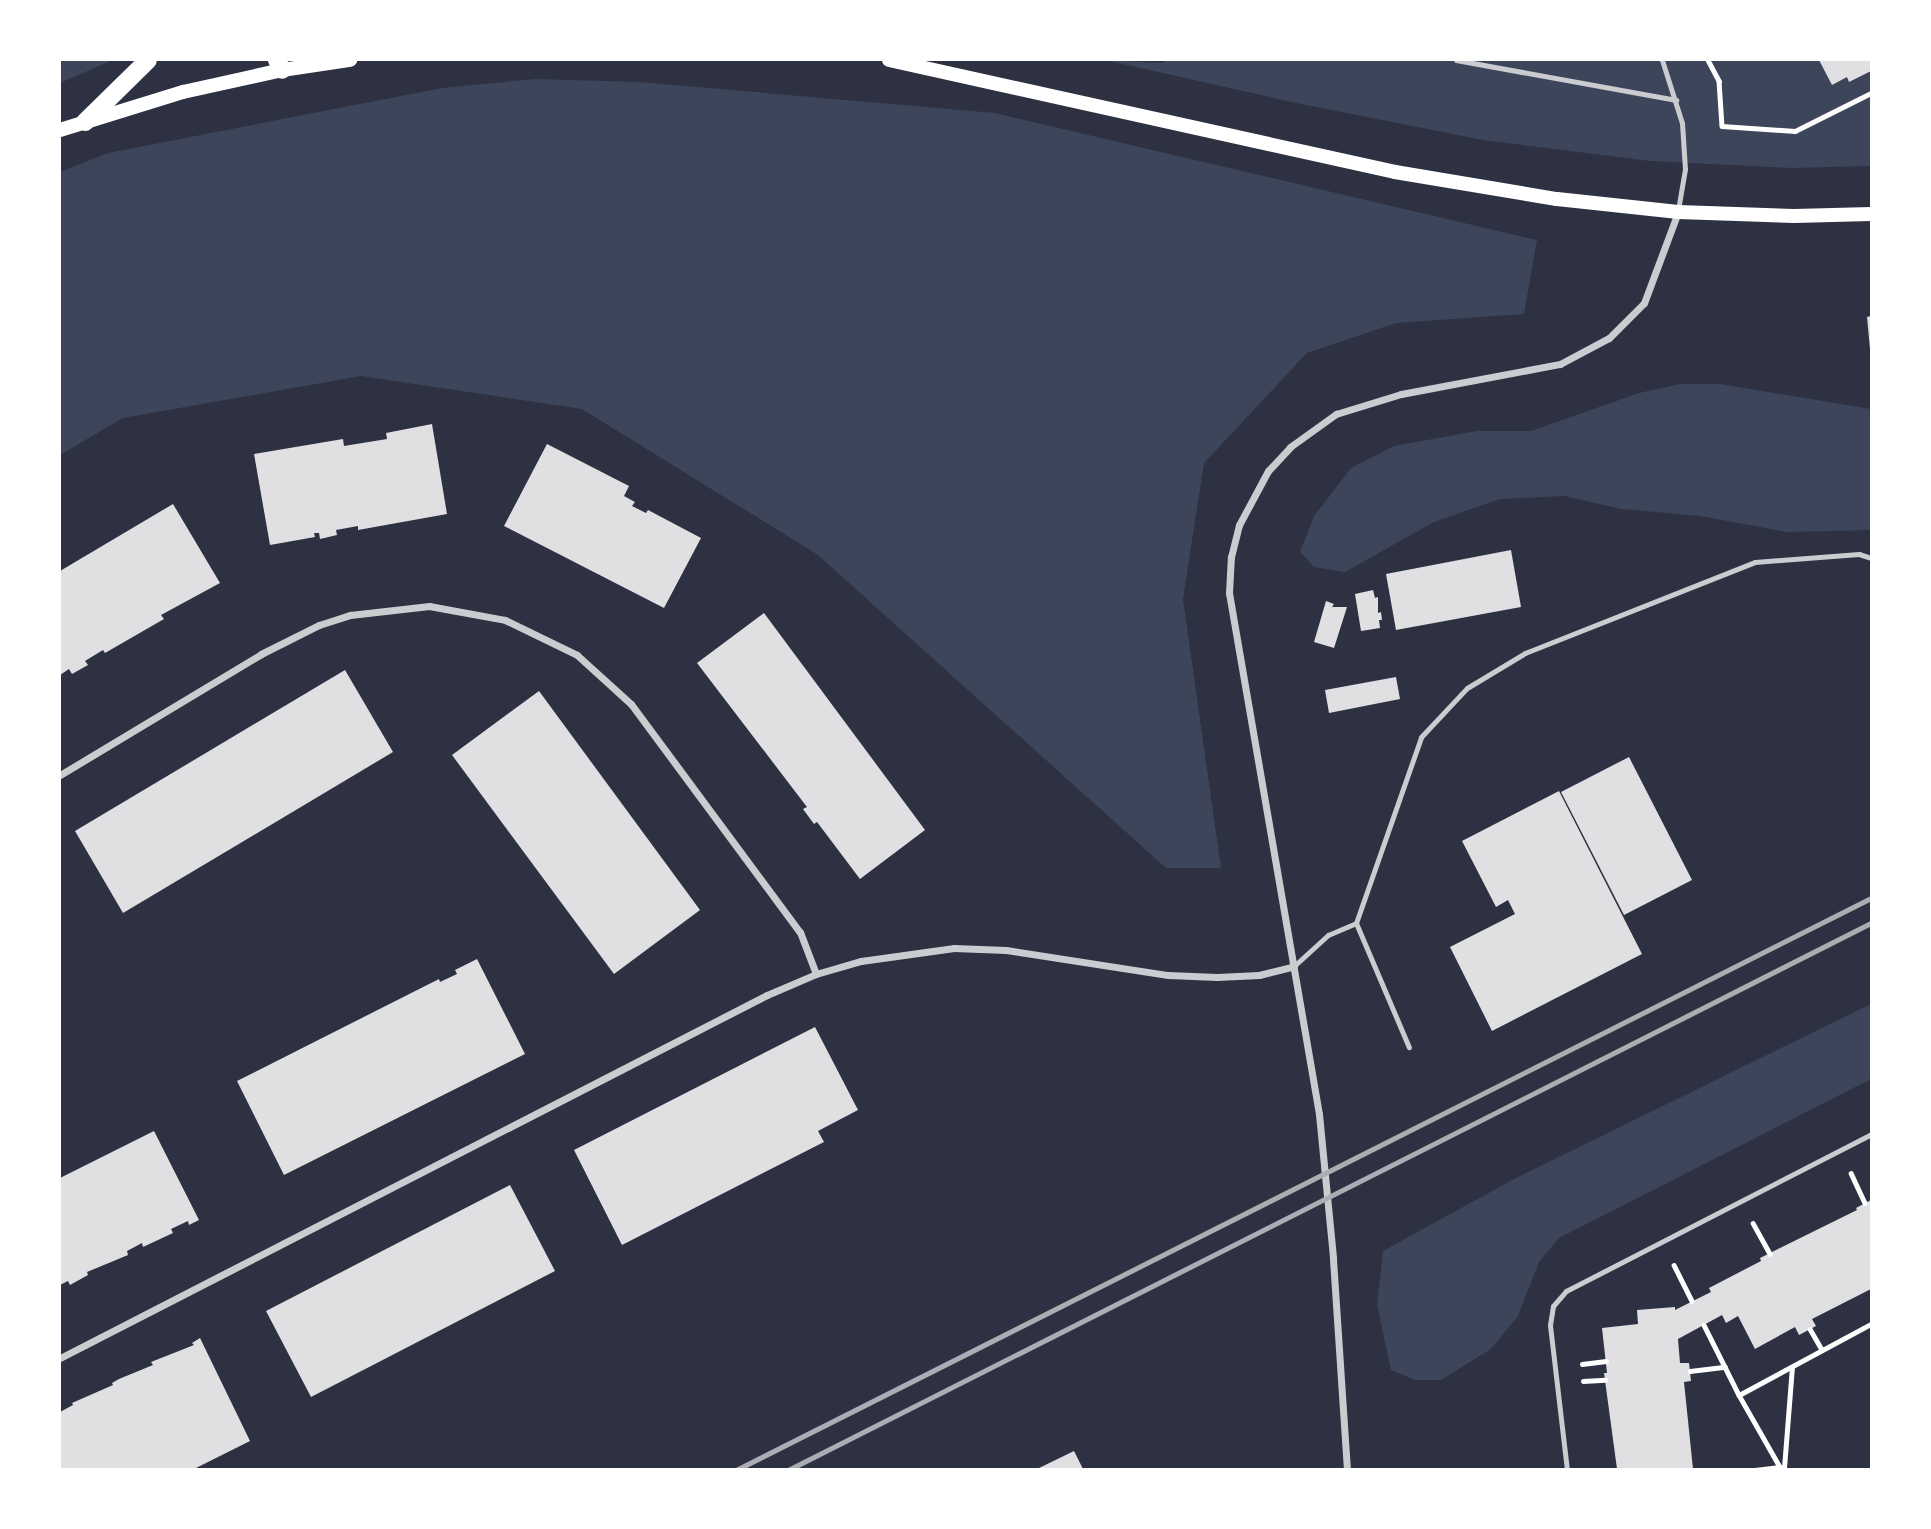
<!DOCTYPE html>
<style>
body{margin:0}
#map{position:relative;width:1931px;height:1529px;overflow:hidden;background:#2d3142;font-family:Barlow,sans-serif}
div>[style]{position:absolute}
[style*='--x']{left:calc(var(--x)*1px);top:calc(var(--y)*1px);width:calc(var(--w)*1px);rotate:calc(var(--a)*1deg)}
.green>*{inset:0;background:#3c4559}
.building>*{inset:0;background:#e0e0e3}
.path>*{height:4.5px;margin:-2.25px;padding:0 2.25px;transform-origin:2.25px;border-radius:2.25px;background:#fff}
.service>*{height:5px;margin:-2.5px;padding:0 2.5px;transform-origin:2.5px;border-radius:2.5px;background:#caccd0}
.minor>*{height:7px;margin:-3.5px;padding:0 3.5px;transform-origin:3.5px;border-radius:3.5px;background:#caccd0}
.secondary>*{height:14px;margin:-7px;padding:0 7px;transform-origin:7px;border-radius:7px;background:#fff}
.primary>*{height:18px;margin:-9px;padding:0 9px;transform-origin:9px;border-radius:9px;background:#fff}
.rail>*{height:5px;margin:-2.5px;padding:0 2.5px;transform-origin:2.5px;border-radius:2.5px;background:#abadb3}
span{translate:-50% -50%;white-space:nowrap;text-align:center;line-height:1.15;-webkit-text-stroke:7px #fff;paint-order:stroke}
.frame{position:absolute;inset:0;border:61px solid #fff;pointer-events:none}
</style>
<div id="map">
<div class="green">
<div style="clip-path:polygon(60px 60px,113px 60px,60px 83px)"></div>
<div style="clip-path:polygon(1105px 60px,1163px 63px,1165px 60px,1871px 60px,1871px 166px,1792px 168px,1650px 161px,1483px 140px,1296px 103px)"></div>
<div style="clip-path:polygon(535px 79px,640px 82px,995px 113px,1537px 240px,1524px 314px,1396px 323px,1307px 353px,1204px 463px,1183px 599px,1221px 868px,1166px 868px,818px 555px,582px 409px,361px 376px,123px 418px,60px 455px,60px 172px,108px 153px,442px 88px)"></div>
<div style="clip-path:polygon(1680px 384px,1720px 384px,1871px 409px,1871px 530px,1787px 532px,1700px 516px,1621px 509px,1564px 496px,1500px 499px,1434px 522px,1345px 572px,1314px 567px,1300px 552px,1314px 516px,1351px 468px,1394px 446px,1477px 431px,1531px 431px,1639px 393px)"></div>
<div style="clip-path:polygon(1871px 1004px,1871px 1079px,1559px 1238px,1539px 1262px,1518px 1316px,1491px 1349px,1441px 1380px,1415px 1380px,1391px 1370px,1377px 1305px,1383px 1251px,1514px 1179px)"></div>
</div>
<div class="building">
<div style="clip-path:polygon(1819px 60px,1871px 60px,1871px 71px,1849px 82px,1847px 77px,1832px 85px)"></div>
<div style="clip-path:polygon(1871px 316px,1871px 349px,1870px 349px,1867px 317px)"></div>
<div style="clip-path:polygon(432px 424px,447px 514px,358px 530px,358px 526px,336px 530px,337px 535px,320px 539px,319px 533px,314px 533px,315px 537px,270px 545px,254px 454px,343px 439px,344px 446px,387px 439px,386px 433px)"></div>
<div style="clip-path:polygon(547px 444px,629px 486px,624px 496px,635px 502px,632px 506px,646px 513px,648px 510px,701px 538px,664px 608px,504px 526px)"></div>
<div style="clip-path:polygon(173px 504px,220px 583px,161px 615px,164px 619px,105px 653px,103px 650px,85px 661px,88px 665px,72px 674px,69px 669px,60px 675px,60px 571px)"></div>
<div style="clip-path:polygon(1511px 550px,1521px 607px,1396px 630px,1386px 574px)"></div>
<div style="clip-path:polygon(1373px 590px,1375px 598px,1378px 597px,1378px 613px,1381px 612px,1382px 620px,1379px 620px,1380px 628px,1361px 631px,1355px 594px)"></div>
<div style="clip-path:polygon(1326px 601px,1334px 604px,1332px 607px,1347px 607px,1334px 648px,1314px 642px)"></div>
<div style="clip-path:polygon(764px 613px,925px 830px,860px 879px,817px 822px,814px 824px,803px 809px,807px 807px,697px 663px)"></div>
<div style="clip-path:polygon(345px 670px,393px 752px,123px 913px,75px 831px)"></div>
<div style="clip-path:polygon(1396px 677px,1400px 699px,1329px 713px,1325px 690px)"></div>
<div style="clip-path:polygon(539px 691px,700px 910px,614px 974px,452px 755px)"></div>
<div style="clip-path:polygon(1629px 757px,1692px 880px,1624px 915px,1561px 792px)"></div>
<div style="clip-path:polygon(1559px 791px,1642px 954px,1492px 1031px,1450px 947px,1515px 914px,1508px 900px,1496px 907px,1462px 841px)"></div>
<div style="clip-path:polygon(477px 959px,525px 1054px,284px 1175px,237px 1081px,439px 979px,440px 982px,457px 974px,455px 970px)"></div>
<div style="clip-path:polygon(815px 1027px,858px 1110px,818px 1131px,824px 1142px,622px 1245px,574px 1150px)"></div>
<div style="clip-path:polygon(154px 1131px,199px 1220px,189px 1225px,188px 1221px,171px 1229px,173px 1233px,143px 1247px,142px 1243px,127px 1251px,128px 1255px,87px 1272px,88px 1275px,70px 1285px,68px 1281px,60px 1285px,60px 1178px)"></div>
<div style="clip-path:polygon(510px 1185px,555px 1271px,311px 1397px,266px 1311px)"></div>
<div style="clip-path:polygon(1871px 1200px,1871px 1289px,1812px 1319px,1816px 1326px,1799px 1335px,1795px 1327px,1755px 1349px,1738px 1316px,1726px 1323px,1722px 1315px,1678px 1339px,1680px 1363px,1689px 1363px,1691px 1381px,1684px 1382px,1693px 1469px,1617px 1469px,1604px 1373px,1607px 1373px,1602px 1328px,1638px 1324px,1637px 1310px,1675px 1307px,1675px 1310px,1711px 1292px,1709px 1288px,1761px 1261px,1760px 1258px,1857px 1210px,1856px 1208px)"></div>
<div style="clip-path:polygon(200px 1338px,250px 1441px,194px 1469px,60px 1469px,60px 1412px,73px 1405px,72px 1403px,113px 1385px,112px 1383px,119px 1379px,153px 1365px,151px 1362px,194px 1345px,192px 1343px)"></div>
<div style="clip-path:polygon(1074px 1451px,1083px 1469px,1037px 1469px)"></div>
</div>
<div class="path">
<div style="--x:1708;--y:60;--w:24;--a:62"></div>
<div style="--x:1719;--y:81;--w:45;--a:86.2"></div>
<div style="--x:1722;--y:126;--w:73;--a:3.9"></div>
<div style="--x:1795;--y:131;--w:85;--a:-26.6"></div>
<div style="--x:1851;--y:1173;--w:33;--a:65"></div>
<div style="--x:1753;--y:1223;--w:35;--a:61"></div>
<div style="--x:1674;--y:1265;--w:40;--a:63.4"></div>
<div style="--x:1704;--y:1325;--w:78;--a:63.4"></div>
<div style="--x:1739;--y:1395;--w:83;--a:60.3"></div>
<div style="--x:1780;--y:1467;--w:6;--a:31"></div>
<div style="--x:1810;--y:1329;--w:24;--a:60"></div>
<div style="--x:1582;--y:1364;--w:24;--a:-7"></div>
<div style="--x:1690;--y:1371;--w:35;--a:-7"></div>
<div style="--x:1583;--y:1381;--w:22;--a:-3"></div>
<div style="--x:1739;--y:1395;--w:150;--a:-28.3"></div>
<div style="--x:1784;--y:1468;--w:101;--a:-85.5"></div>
<div style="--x:1755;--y:1470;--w:25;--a:-7"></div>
</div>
<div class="service">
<div style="--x:1456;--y:60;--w:224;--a:10.3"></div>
<div style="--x:1662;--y:60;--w:66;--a:72.4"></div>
<div style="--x:1682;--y:123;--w:46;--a:86.3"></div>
<div style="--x:1685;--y:169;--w:42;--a:99.7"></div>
<div style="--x:1356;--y:923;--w:135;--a:66.9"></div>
<div style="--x:1294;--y:966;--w:46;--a:-42.4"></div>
<div style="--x:1328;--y:935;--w:30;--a:-23"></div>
<div style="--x:1356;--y:923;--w:197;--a:-70.7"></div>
<div style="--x:1421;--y:737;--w:67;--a:-46.8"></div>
<div style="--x:1467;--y:688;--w:68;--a:-31.1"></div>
<div style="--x:1525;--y:653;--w:247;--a:-21.6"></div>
<div style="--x:1755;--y:562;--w:104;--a:-4.4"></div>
<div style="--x:1859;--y:554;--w:13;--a:18"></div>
<div style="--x:1567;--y:1470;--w:146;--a:-96.7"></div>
<div style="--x:1550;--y:1325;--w:19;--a:-81"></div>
<div style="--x:1553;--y:1306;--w:20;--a:-49"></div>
<div style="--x:1566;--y:1291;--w:343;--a:-27.2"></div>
</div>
<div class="minor">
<div style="--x:60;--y:775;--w:235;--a:-31"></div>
<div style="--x:261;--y:654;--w:65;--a:-26.6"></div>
<div style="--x:319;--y:625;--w:33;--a:-18"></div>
<div style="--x:350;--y:615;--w:80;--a:-6.5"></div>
<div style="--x:429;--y:606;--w:77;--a:10.4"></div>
<div style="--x:505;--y:620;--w:80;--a:25.9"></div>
<div style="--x:577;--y:655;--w:73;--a:42.2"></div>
<div style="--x:631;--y:704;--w:284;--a:53.5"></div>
<div style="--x:800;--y:932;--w:45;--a:69.1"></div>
<div style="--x:60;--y:1358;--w:795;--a:-27.18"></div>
<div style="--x:767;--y:995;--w:53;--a:-23.2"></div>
<div style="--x:816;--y:974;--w:47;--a:-16.1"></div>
<div style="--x:861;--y:961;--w:94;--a:-8"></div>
<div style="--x:954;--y:948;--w:52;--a:2.2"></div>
<div style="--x:1006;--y:950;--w:164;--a:8.8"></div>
<div style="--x:1168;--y:975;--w:49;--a:2.3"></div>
<div style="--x:1217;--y:977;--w:42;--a:-2.7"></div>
<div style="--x:1259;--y:975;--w:36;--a:-14"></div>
<div style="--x:1347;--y:1470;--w:213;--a:-93.8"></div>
<div style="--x:1333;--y:1257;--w:144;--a:-95.6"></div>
<div style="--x:1319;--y:1114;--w:529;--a:-99.8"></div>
<div style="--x:1229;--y:593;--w:36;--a:-87"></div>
<div style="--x:1231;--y:557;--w:33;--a:-76"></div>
<div style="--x:1239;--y:525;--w:61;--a:-61.8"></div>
<div style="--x:1268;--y:471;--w:33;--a:-47"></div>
<div style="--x:1290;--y:447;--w:57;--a:-35.7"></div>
<div style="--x:1336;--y:414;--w:68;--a:-17.1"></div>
<div style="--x:1401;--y:394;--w:162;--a:-10.7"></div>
<div style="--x:1560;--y:364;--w:55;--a:-28"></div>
<div style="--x:1609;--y:338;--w:49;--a:-45"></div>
<div style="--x:1644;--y:303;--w:97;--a:-69.5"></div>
</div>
<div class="secondary">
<div style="--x:889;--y:60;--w:518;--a:12.48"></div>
<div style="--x:1395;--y:172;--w:164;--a:9.5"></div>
<div style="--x:1557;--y:199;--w:122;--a:6.1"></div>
<div style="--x:1678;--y:212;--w:116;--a:2"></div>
<div style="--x:1794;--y:216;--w:77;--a:-1.5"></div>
<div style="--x:60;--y:130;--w:129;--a:-17.2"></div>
<div style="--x:183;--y:92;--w:101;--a:-12.5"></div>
<div style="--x:282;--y:70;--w:69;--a:-8.4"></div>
</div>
<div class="primary">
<div style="--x:277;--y:60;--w:11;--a:63"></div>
<div style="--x:85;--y:122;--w:88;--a:-44.5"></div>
</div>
<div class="rail">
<div style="--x:736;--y:1470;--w:1271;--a:-26.75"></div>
<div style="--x:788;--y:1470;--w:1213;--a:-26.8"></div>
</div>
<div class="frame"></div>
</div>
